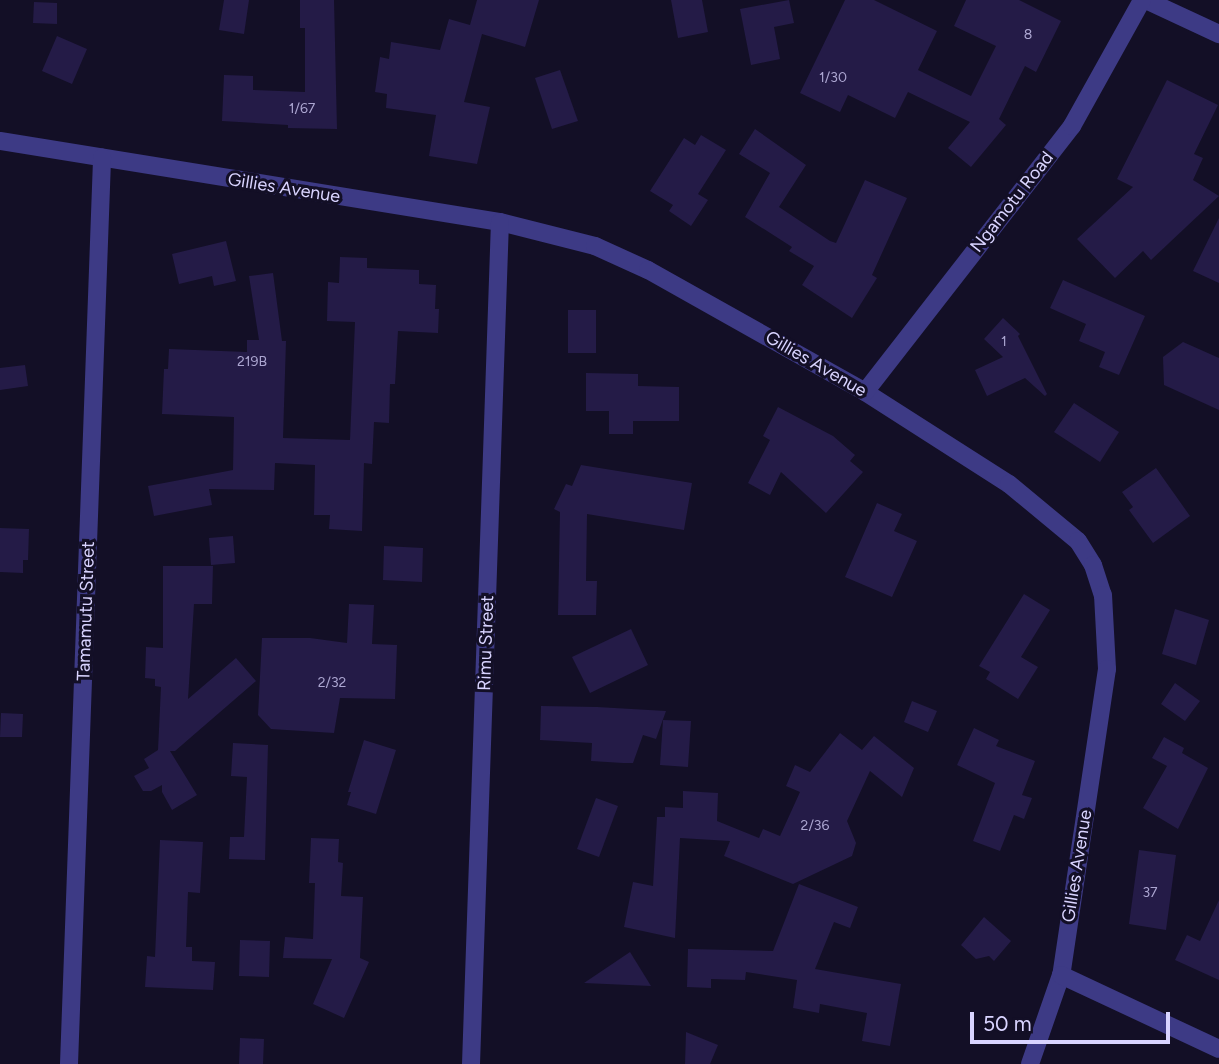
<!DOCTYPE html>
<style>
body{margin:0}
#map{position:relative;width:1219px;height:1064px;overflow:hidden;background:#130f26;font-family:Figtree,sans-serif}
div>[style]{position:absolute}
[style*='--x']{left:calc(var(--x)*1px);top:calc(var(--y)*1px);width:calc(var(--w)*1px);rotate:calc(var(--a)*1deg)}
.building>*{inset:0;background:#241b47}
.street>*{height:18px;margin:-9px;padding:0 9px;transform-origin:9px;border-radius:9px;background:#3d3a85}
span{translate:-50% -50%;white-space:nowrap;text-align:center;line-height:1.15;-webkit-text-stroke:6px #130f26;paint-order:stroke}
.number-label{font-size:14px;color:#aca6d1}
.number-label span{-webkit-text-stroke-width:0}
.street-label{font-size:18px;color:#d9d4ff}
.scale{position:absolute;left:970px;top:1012px;width:200px;height:32px;box-sizing:border-box;border:4px solid #d9d4ff;border-top:0;padding-left:9px;font-size:21px;line-height:24px;white-space:nowrap;color:#d9d4ff;-webkit-text-stroke:5px #130f26;paint-order:stroke}
</style>
<div id="map">
<div class="building">
<div style="clip-path:polygon(224px 0,249px 0,244px 34px,219px 30px)"></div>
<div style="clip-path:polygon(300px 0,334px 0,337px 129px,288px 128px,288px 125px,222px 121px,224px 75px,253px 76px,253px 90px,305px 92px,305px 28px,300px 28px)"></div>
<div style="clip-path:polygon(477px 0,539px 0,525px 47px,482px 34px,464px 102px,490px 107px,477px 164px,429px 156px,436px 115px,386px 108px,387px 94px,375px 92px,380px 57px,389px 59px,391px 42px,440px 50px,449px 19px,470px 25px)"></div>
<div style="clip-path:polygon(671px 0,702px 0,708px 32px,678px 38px)"></div>
<div style="clip-path:polygon(789px 0,794px 23px,774px 27px,780px 59px,751px 65px,740px 9px)"></div>
<div style="clip-path:polygon(845px 0,874px 0,937px 31px,918px 70px,971px 96px,996px 46px,954px 26px,966px 0,1019px 0,1061px 21px,1036px 72px,1025px 66px,999px 119px,1006px 125px,971px 167px,948px 148px,970px 122px,908px 92px,895px 118px,848px 95px,840px 112px,800px 93px)"></div>
<div style="clip-path:polygon(34px 2px,57px 3px,57px 24px,33px 23px)"></div>
<div style="clip-path:polygon(57px 36px,87px 49px,72px 84px,42px 71px)"></div>
<div style="clip-path:polygon(560px 70px,578px 121px,552px 129px,535px 78px)"></div>
<div style="clip-path:polygon(1167px 80px,1218px 105px,1194px 154px,1203px 158px,1193px 180px,1219px 196px,1151px 260px,1143px 251px,1115px 278px,1077px 239px,1133px 187px,1117px 179px)"></div>
<div style="clip-path:polygon(755px 129px,806px 165px,779px 207px,830px 241px,836px 243px,865px 180px,907px 198px,872px 275px,877px 278px,852px 318px,802px 285px,814px 266px,789px 251px,792px 247px,745px 217px,770px 173px,739px 154px)"></div>
<div style="clip-path:polygon(701px 135px,726px 150px,698px 194px,708px 200px,691px 226px,669px 211px,673px 205px,650px 191px,684px 138px,695px 145px)"></div>
<div style="clip-path:polygon(1219px 218px,1219px 283px,1193px 271px)"></div>
<div style="clip-path:polygon(226px 241px,236px 281px,214px 286px,212px 276px,179px 284px,172px 254px)"></div>
<div style="clip-path:polygon(340px 257px,367px 258px,367px 268px,419px 270px,419px 284px,436px 285px,435px 309px,439px 309px,438px 333px,398px 331px,395px 384px,390px 384px,389px 423px,374px 422px,372px 464px,364px 463px,362px 531px,329px 529px,330px 515px,314px 515px,315px 465px,275px 463px,274px 490px,209px 489px,212px 505px,154px 516px,148px 486px,233px 470px,234px 417px,162px 414px,164px 369px,168px 369px,169px 349px,247px 352px,247px 340px,259px 340px,249px 276px,273px 273px,282px 341px,286px 341px,283px 438px,350px 440px,355px 322px,327px 321px,328px 282px,339px 283px)"></div>
<div style="clip-path:polygon(1063px 280px,1145px 316px,1119px 375px,1099px 367px,1105px 352px,1079px 341px,1086px 324px,1050px 308px)"></div>
<div style="clip-path:polygon(568px 310px,596px 310px,596px 353px,568px 353px)"></div>
<div style="clip-path:polygon(1003px 318px,1020px 334px,1018px 336px,1047px 394px,1045px 396px,1025px 378px,987px 396px,975px 370px,1003px 357px,984px 339px)"></div>
<div style="clip-path:polygon(1183px 342px,1219px 358px,1219px 410px,1164px 385px,1163px 357px)"></div>
<div style="clip-path:polygon(25px 365px,28px 386px,0 390px,0 368px)"></div>
<div style="clip-path:polygon(586px 373px,638px 374px,638px 386px,679px 387px,679px 421px,633px 421px,633px 434px,609px 434px,609px 411px,586px 411px)"></div>
<div style="clip-path:polygon(1074px 403px,1119px 432px,1100px 462px,1054px 432px)"></div>
<div style="clip-path:polygon(778px 407px,833px 436px,855px 455px,850px 461px,863px 472px,826px 513px,781px 472px,770px 495px,748px 483px,770px 440px,763px 436px)"></div>
<div style="clip-path:polygon(581px 465px,692px 483px,684px 530px,587px 514px,586px 581px,597px 581px,596px 615px,558px 615px,560px 512px,554px 509px,566px 484px,572px 486px)"></div>
<div style="clip-path:polygon(1156px 468px,1190px 516px,1153px 543px,1129px 510px,1133px 507px,1122px 492px)"></div>
<div style="clip-path:polygon(877px 503px,902px 514px,894px 531px,917px 541px,892px 597px,845px 577px)"></div>
<div style="clip-path:polygon(0 528px,29px 529px,28px 560px,23px 560px,23px 573px,0 572px)"></div>
<div style="clip-path:polygon(233px 536px,235px 563px,211px 565px,209px 538px)"></div>
<div style="clip-path:polygon(384px 546px,423px 548px,422px 582px,383px 580px)"></div>
<div style="clip-path:polygon(163px 566px,213px 566px,212px 604px,194px 604px,188px 699px,236px 658px,256px 681px,175px 751px,170px 751px,197px 795px,172px 810px,162px 792px,162px 785px,151px 791px,143px 791px,134px 776px,149px 768px,144px 759px,158px 750px,161px 687px,155px 686px,155px 679px,145px 678px,146px 647px,163px 648px)"></div>
<div style="clip-path:polygon(1024px 594px,1050px 610px,1021px 657px,1038px 667px,1018px 699px,986px 679px,990px 672px,979px 666px)"></div>
<div style="clip-path:polygon(349px 604px,374px 605px,372px 644px,397px 645px,395px 699px,340px 698px,334px 733px,271px 729px,258px 715px,262px 638px,310px 638px,347px 643px)"></div>
<div style="clip-path:polygon(1175px 609px,1209px 620px,1196px 665px,1162px 654px)"></div>
<div style="clip-path:polygon(631px 629px,648px 665px,590px 693px,572px 657px)"></div>
<div style="clip-path:polygon(1175px 683px,1200px 701px,1185px 721px,1161px 704px)"></div>
<div style="clip-path:polygon(912px 701px,937px 711px,928px 732px,904px 722px)"></div>
<div style="clip-path:polygon(541px 706px,597px 707px,666px 711px,656px 739px,643px 735px,633px 763px,623px 763px,591px 761px,592px 743px,540px 740px)"></div>
<div style="clip-path:polygon(1px 713px,23px 714px,22px 737px,0 737px)"></div>
<div style="clip-path:polygon(663px 720px,691px 721px,688px 767px,660px 765px)"></div>
<div style="clip-path:polygon(974px 728px,999px 740px,996px 746px,1035px 761px,1022px 795px,1032px 798px,1024px 819px,1014px 815px,1000px 851px,973px 841px,995px 783px,957px 765px)"></div>
<div style="clip-path:polygon(840px 733px,862px 750px,874px 736px,914px 768px,902px 797px,870px 771px,847px 821px,856px 843px,852px 856px,793px 884px,724px 856px,730px 841px,680px 838px,675px 938px,624px 927px,633px 882px,653px 886px,657px 817px,665px 817px,665px 807px,683px 808px,683px 791px,718px 793px,717px 821px,759px 838px,763px 829px,780px 836px,800px 792px,786px 786px,795px 765px,810px 772px)"></div>
<div style="clip-path:polygon(1164px 737px,1184px 748px,1182px 753px,1208px 768px,1178px 829px,1143px 808px,1167px 766px,1152px 758px)"></div>
<div style="clip-path:polygon(364px 740px,396px 750px,376px 814px,347px 805px,351px 792px,348px 792px)"></div>
<div style="clip-path:polygon(233px 743px,268px 745px,265px 860px,229px 859px,230px 837px,244px 837px,247px 777px,231px 776px)"></div>
<div style="clip-path:polygon(596px 798px,618px 806px,599px 857px,577px 849px)"></div>
<div style="clip-path:polygon(311px 838px,339px 839px,338px 862px,343px 863px,341px 896px,363px 897px,360px 958px,369px 962px,344px 1018px,313px 1004px,332px 959px,283px 958px,285px 937px,313px 939px,315px 883px,309px 883px)"></div>
<div style="clip-path:polygon(160px 840px,203px 842px,200px 893px,188px 892px,186px 947px,192px 947px,192px 961px,215px 962px,213px 990px,145px 987px,147px 956px,155px 957px)"></div>
<div style="clip-path:polygon(1139px 850px,1176px 855px,1166px 930px,1129px 924px)"></div>
<div style="clip-path:polygon(799px 884px,858px 907px,850px 928px,834px 922px,815px 969px,901px 984px,890px 1046px,862px 1041px,867px 1013px,820px 1004px,819px 1013px,793px 1008px,797px 980px,746px 972px,745px 980px,711px 979px,711px 988px,687px 987px,688px 949px,773px 951px)"></div>
<div style="clip-path:polygon(1219px 900px,1219px 980px,1175px 960px,1187px 935px,1200px 941px)"></div>
<div style="clip-path:polygon(984px 917px,1011px 941px,994px 961px,989px 956px,976px 959px,961px 945px)"></div>
<div style="clip-path:polygon(240px 940px,270px 941px,269px 977px,239px 976px)"></div>
<div style="clip-path:polygon(630px 952px,651px 986px,584px 983px)"></div>
<div style="clip-path:polygon(686px 1032px,718px 1045px,710px 1064px,685px 1064px)"></div>
<div style="clip-path:polygon(240px 1038px,264px 1039px,263px 1064px,239px 1064px)"></div>
</div>
<div class="street">
<div style="--x:1146;--y:0;--w:81;--a:25"></div>
<div style="--x:0;--y:141;--w:507;--a:9.2"></div>
<div style="--x:500;--y:222;--w:98;--a:14.2"></div>
<div style="--x:595;--y:246;--w:58;--a:24.4"></div>
<div style="--x:648;--y:270;--w:249;--a:29.3"></div>
<div style="--x:865;--y:392;--w:171;--a:32.6"></div>
<div style="--x:1009;--y:484;--w:89;--a:39.6"></div>
<div style="--x:1078;--y:541;--w:28;--a:58"></div>
<div style="--x:1093;--y:565;--w:32;--a:72"></div>
<div style="--x:1103;--y:595;--w:74;--a:86.9"></div>
<div style="--x:1107;--y:669;--w:309;--a:98.5"></div>
<div style="--x:1061;--y:975;--w:94;--a:109.2"></div>
<div style="--x:865;--y:392;--w:337;--a:-52.1"></div>
<div style="--x:1072;--y:126;--w:144;--a:-60.9"></div>
<div style="--x:1061;--y:975;--w:174;--a:25.1"></div>
<div style="--x:69;--y:1064;--w:907;--a:-87.91"></div>
<div style="--x:471;--y:1064;--w:842;--a:-88.03"></div>
</div>
<div class="number-label">
<span style="left:1028px;top:35px">8</span>
<span style="left:833px;top:78px">1/30</span>
<span style="left:302px;top:109px">1/67</span>
<span style="left:1004px;top:342px">1</span>
<span style="left:252px;top:362px">219B</span>
<span style="left:332px;top:683px">2/32</span>
<span style="left:815px;top:826px">2/36</span>
<span style="left:1150px;top:893px">37</span>
</div>
<div class="street-label">
<span style="left:284px;top:188px;rotate:9deg">Gillies Avenue</span>
<span style="left:1012px;top:202px;rotate:-52deg">Ngamotu Road</span>
<span style="left:816px;top:364px;rotate:30deg">Gillies Avenue</span>
<span style="left:86px;top:611px;rotate:-88deg">Tamamutu Street</span>
<span style="left:486px;top:643px;rotate:-88deg">Rimu Street</span>
<span style="left:1077px;top:866px;rotate:-81deg">Gillies Avenue</span>
</div>
<div class="scale">50 m</div>
</div>
